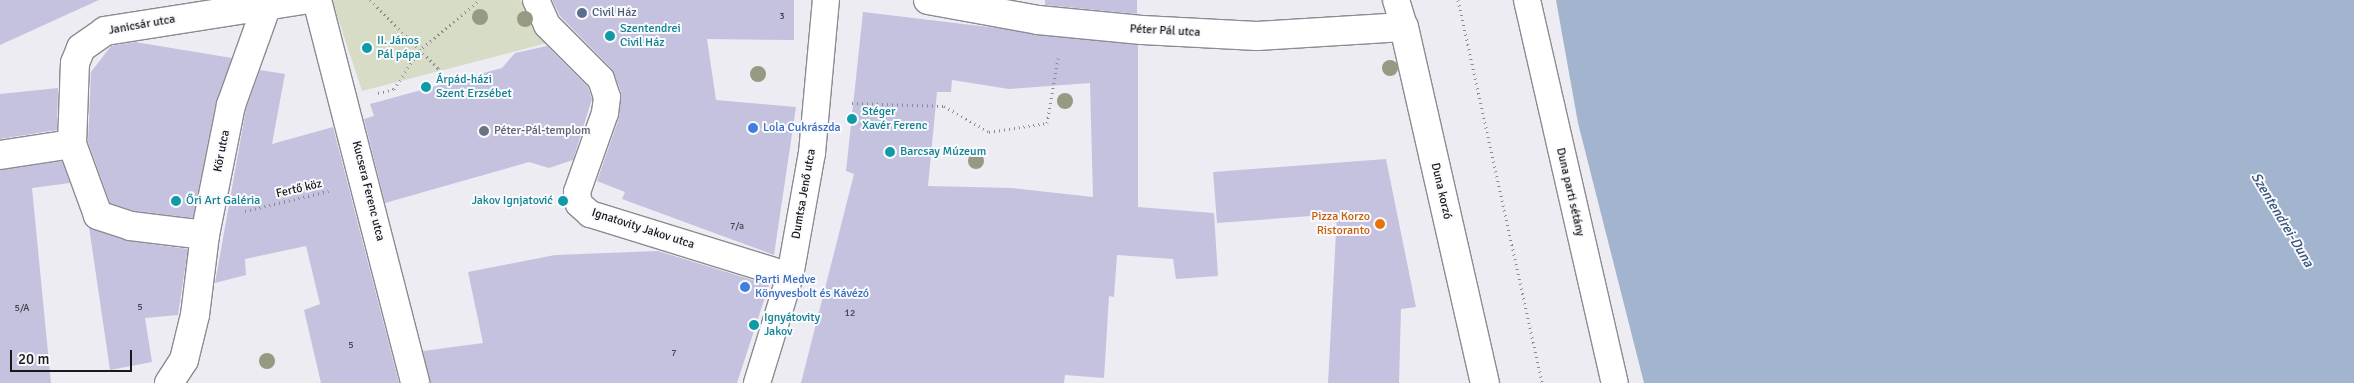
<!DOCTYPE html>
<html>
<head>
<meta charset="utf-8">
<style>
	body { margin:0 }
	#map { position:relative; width:2354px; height:383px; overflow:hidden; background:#edecf3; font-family:Signika,sans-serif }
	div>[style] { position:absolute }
	.green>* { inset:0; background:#d6dcc6 }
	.water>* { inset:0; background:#a2b4ce }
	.building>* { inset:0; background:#c5c2e0 }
	.path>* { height:3px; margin-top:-1.5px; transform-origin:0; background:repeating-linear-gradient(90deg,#8b8b8f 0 1px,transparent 0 5px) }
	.roads { filter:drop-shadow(1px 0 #8b8b91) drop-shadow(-1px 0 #8b8b91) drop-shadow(0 1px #8b8b91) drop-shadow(0 -1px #8b8b91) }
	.pedestrian>* { height:26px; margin:-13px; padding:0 13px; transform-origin:13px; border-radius:13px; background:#fff }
	.minor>* { height:28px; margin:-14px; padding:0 14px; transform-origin:14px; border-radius:14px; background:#fff }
	.tertiary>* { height:28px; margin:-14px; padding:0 14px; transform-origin:14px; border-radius:14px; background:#fff }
	.trees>* { width:16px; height:16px; margin:-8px; border-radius:50%; background:#969a83 }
	.dots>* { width:14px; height:14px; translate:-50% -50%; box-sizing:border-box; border:2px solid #fafafe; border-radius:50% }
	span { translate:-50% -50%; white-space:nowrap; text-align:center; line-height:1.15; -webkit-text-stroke:4px #fafafe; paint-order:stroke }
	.number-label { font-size:10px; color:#44434c }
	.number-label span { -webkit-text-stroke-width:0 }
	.service-label { font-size:12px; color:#4e5e75 }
	.left { translate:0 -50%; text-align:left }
	.street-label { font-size:12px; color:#19191b }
	.culture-label { font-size:12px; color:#0d838f }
	.right { translate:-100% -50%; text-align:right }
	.shop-label { font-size:12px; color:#366cbe }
	.worship-label { font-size:12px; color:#5b616d }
	.food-label { font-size:12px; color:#c56008 }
	.water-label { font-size:14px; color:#38547a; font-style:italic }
	.scale { position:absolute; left:10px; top:350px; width:122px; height:22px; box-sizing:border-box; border:2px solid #19191b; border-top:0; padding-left:6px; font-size:15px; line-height:18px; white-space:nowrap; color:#19191b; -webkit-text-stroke:4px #fafafe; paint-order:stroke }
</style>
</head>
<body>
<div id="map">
	<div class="green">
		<div style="clip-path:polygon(332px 0,519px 0,525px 2px,551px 42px,362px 91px)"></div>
	</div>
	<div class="water">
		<div style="clip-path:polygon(1556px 0,2354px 0,2354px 383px,1644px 383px,1578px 123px)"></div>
	</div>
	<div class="building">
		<div style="clip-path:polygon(0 0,99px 0,0 45px)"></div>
		<div style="clip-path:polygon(552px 0,794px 0,794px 40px,707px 39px,716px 100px,796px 107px,774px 255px,622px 199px,625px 192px,597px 181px,619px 118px,621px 92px,612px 69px,560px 16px)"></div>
		<div style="clip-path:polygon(1045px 0,1137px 0,1137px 14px,1045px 5px)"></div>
		<div style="clip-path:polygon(evenodd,863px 12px,1138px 45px,1138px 207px,1214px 213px,1218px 276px,1176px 279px,1173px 259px,1117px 255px,1114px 297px,1109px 296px,1104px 378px,1065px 375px,1064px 383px,801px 383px,854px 174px,846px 171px,863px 12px,952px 80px,1009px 89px,1090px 83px,1093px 197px,1012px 188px,928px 186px,937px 92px,951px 92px,952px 80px)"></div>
		<div style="clip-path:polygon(135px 42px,232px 58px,216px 102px,193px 218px,134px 211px,110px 203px,88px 142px,91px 72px,111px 46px)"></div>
		<div style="clip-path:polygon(547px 46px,588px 87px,592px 99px,573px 160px,549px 168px,529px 162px,385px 203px,364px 119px,374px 116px,370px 104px,502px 68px,515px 53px)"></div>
		<div style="clip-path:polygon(260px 70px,285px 74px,272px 144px,333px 127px,399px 383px,321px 383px,304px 310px,320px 304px,306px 246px,245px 259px,246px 275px,215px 283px,246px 109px)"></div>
		<div style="clip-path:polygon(58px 88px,57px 130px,0 139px,0 94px)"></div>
		<div style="clip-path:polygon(1386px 159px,1416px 307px,1401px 309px,1399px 383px,1328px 383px,1337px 214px,1217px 223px,1213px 172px)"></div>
		<div style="clip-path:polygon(62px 161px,70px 183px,32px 188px,51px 383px,0 383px,0 170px)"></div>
		<div style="clip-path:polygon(89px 227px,129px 241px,188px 249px,178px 315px,145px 318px,152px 362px,110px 370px)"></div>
		<div style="clip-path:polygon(658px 251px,769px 285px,737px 383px,430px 383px,423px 351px,483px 343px,468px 272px,555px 255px)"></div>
	</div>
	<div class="path">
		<div style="left:370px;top:0;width:96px;rotate:45deg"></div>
		<div style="left:438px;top:68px;width:12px;rotate:66deg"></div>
		<div style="left:1458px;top:0;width:392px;rotate:77.6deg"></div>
		<div style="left:378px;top:93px;width:16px;rotate:-14deg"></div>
		<div style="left:394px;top:89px;width:45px;rotate:-56.7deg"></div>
		<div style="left:419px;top:51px;width:79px;rotate:-40.4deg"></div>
		<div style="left:852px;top:103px;width:92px;rotate:1.9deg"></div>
		<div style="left:944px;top:106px;width:52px;rotate:30deg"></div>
		<div style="left:989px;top:132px;width:59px;rotate:-8.8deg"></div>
		<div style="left:1047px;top:123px;width:66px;rotate:-80.4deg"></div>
		<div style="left:245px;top:211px;width:86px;rotate:-13.4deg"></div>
	</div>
	<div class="roads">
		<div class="pedestrian">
			<div style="left:536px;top:0;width:27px;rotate:66deg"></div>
			<div style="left:547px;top:25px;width:76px;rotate:45deg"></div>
			<div style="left:601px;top:79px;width:19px;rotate:72deg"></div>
			<div style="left:607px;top:97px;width:16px;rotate:97deg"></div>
			<div style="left:605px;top:113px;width:84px;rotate:109.5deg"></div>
			<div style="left:577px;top:192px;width:12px;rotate:81deg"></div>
			<div style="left:579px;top:204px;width:15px;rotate:42deg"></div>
			<div style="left:590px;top:214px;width:209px;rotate:17.2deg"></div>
			<div style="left:1396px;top:0;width:28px;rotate:73deg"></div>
			<div style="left:1527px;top:0;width:393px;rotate:77.1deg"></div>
			<div style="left:757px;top:383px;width:112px;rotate:-72.9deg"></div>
			<div style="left:790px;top:276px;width:125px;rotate:-79.9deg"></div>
			<div style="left:812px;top:153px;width:154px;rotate:-84.8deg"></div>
		</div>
		<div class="minor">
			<div style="left:317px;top:0;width:395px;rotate:75.6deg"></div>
			<div style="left:928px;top:0;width:112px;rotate:10.3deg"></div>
			<div style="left:1038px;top:20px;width:104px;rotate:5.5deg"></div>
			<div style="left:1142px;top:30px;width:115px;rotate:3deg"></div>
			<div style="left:1257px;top:36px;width:147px;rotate:-3.5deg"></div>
			<div style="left:0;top:155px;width:73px;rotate:-8.7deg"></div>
			<div style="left:205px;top:235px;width:75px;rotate:-173.1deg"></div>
			<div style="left:131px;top:226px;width:35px;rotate:-162deg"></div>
			<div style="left:98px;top:215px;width:76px;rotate:-110.1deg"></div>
			<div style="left:72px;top:144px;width:81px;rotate:-87.9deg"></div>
			<div style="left:75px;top:63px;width:16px;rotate:-68deg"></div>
			<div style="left:81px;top:48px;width:29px;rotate:-35deg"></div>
			<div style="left:105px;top:31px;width:201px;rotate:-8.9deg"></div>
			<div style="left:169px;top:383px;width:27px;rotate:-57deg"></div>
			<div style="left:184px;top:360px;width:46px;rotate:-76.3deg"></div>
			<div style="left:195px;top:315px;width:81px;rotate:-82.9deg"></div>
			<div style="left:205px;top:235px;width:133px;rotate:-78.7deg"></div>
			<div style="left:231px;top:105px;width:103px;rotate:-70.2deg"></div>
		</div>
		<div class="tertiary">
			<div style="left:1404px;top:27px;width:365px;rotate:77.2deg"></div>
		</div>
	</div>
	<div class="trees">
		<div style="left:480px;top:17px"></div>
		<div style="left:525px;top:19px"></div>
		<div style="left:1390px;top:68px"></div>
		<div style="left:758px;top:74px"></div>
		<div style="left:1065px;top:101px"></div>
		<div style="left:976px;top:161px"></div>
		<div style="left:267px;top:361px"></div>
	</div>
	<div class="dots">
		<div style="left:582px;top:13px;background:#5c6f8a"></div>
		<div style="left:610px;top:36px;background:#0f9aa8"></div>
		<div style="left:367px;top:48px;background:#0f9aa8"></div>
		<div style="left:426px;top:87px;background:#0f9aa8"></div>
		<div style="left:852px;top:119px;background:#0f9aa8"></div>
		<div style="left:753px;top:128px;background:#3f7fe0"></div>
		<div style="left:484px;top:131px;background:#6b7280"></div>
		<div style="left:890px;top:152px;background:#0f9aa8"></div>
		<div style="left:176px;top:201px;background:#0f9aa8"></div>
		<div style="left:563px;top:201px;background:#0f9aa8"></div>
		<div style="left:1380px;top:224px;background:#e8710a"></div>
		<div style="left:745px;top:287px;background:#3f7fe0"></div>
		<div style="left:754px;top:325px;background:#0f9aa8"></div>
	</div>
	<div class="number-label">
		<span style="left:782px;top:17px">3</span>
		<span style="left:737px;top:227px">7/a</span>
		<span style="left:140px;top:308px">5</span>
		<span style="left:22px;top:309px">5/A</span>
		<span style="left:850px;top:314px">12</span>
		<span style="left:351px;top:346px">5</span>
		<span style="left:674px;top:354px">7</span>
	</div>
	<div class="service-label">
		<span class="left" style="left:592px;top:13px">Civil Ház</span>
	</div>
	<div class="street-label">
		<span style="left:142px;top:25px;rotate:-10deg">Janicsár utca</span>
		<span style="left:1165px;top:31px;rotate:3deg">Péter Pál utca</span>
		<span style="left:222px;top:151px;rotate:-79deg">Kör utca</span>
		<span style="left:299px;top:189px;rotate:-13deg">Fertő köz</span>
		<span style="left:368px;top:191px;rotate:76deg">Kucsera Ferenc utca</span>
		<span style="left:1441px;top:191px;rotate:77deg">Duna korzó</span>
		<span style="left:1570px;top:192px;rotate:77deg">Duna parti sétány</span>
		<span style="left:804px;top:194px;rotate:-80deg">Dumtsa Jenő utca</span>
		<span style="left:643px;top:229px;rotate:18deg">Ignatovity Jakov utca</span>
	</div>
	<div class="culture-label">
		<span class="left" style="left:620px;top:36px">Szentendrei<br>Civil Ház</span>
		<span class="left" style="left:377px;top:48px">II. János<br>Pál pápa</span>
		<span class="left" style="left:436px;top:87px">Árpád-házi<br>Szent Erzsébet</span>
		<span class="left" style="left:862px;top:119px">Stéger<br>Xavér Ferenc</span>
		<span class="left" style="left:900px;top:152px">Barcsay Múzeum</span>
		<span class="left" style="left:186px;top:201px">Őri Art Galéria</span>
		<span class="right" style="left:553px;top:201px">Jakov Ignjatović</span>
		<span class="left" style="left:764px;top:325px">Ignyátovity<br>Jakov</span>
	</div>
	<div class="shop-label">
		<span class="left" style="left:763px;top:128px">Lola Cukrászda</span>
		<span class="left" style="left:755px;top:287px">Parti Medve<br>Könyvesbolt és Kávézó</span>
	</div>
	<div class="worship-label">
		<span class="left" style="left:494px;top:131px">Péter-Pál-templom</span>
	</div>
	<div class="food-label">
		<span class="right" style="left:1370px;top:224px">Pizza Korzo<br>Ristoranto</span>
	</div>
	<div class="water-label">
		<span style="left:2282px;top:220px;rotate:59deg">Szentendrei-Duna</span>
	</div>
	<div class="scale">20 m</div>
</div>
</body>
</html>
